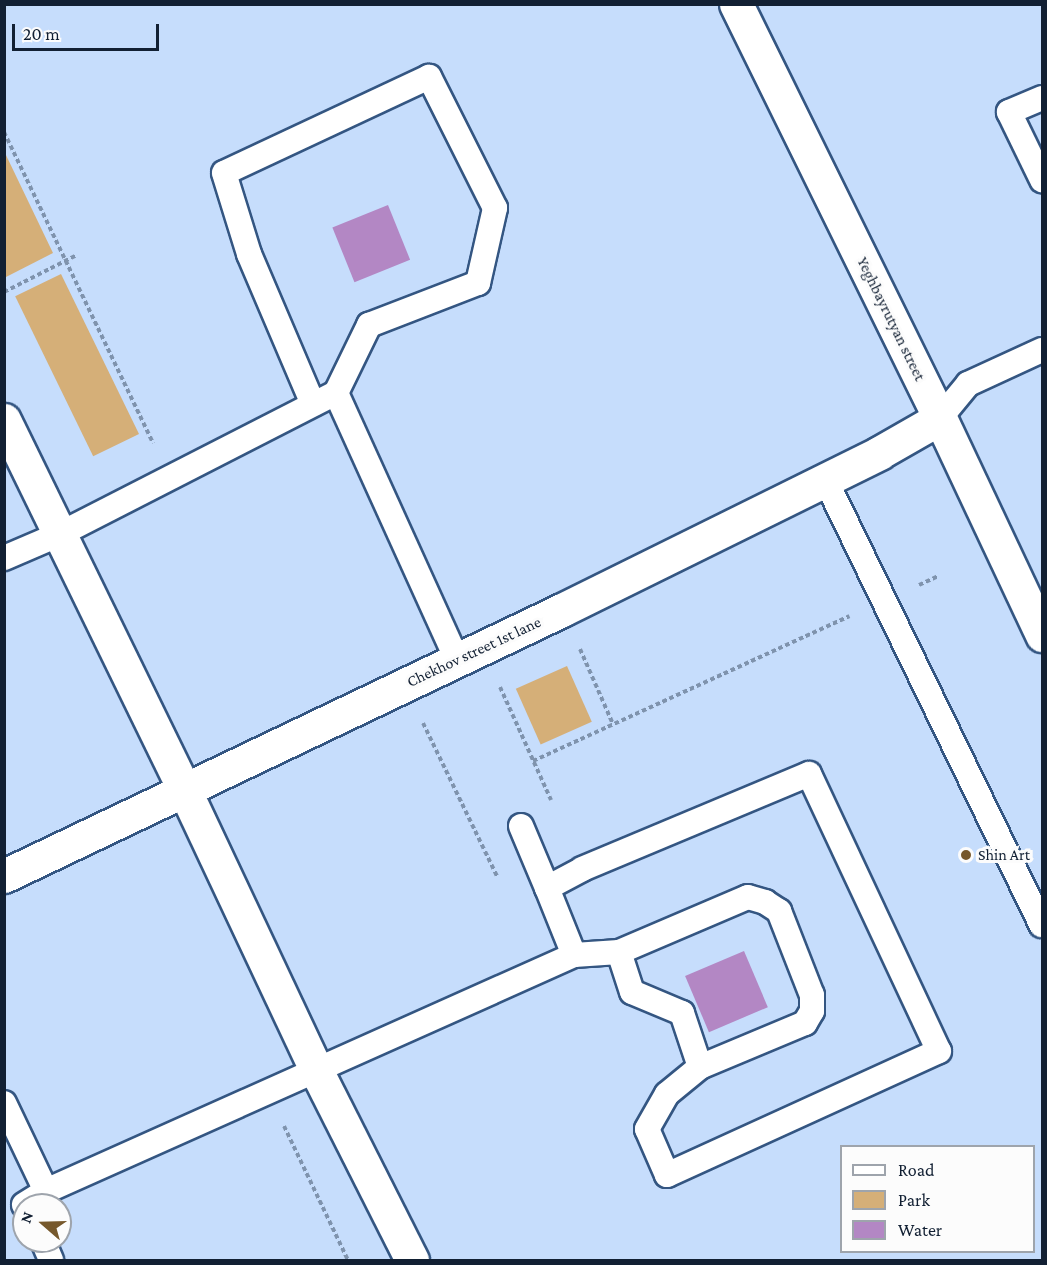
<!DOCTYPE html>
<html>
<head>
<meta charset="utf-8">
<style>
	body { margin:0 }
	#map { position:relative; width:1047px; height:1265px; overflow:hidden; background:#c6ddfc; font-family:"Crimson Pro",serif }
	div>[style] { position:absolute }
	.green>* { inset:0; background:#d5af78; transform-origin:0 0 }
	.water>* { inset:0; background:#b387c4; transform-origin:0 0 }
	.path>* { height:4px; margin-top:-2px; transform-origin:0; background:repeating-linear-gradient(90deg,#7f93ad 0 4.5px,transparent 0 7.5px) }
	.roads { filter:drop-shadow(2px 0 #345682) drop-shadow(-2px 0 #345682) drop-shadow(0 2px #345682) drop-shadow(0 -2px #345682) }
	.lane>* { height:24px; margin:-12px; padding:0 12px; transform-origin:12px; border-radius:12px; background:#fff }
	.street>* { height:33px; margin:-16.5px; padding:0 16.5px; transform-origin:16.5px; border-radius:16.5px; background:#fff }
	.secondary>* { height:33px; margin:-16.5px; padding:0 16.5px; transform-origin:16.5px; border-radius:16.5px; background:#fff }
	.dots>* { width:16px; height:16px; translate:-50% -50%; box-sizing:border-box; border:3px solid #fcfcfc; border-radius:50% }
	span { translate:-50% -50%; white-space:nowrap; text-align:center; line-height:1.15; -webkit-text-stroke:6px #fcfcfc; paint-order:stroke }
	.street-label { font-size:16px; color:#122033 }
	.poi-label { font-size:16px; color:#122033 }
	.left { translate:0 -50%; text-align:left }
	.frame { position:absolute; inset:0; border:6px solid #122033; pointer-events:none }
	.legend { position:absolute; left:840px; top:1145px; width:195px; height:108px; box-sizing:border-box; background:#fcfcfc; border:2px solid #9ea4ac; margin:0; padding:8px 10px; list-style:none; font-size:18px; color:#122033 }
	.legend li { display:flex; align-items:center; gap:12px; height:30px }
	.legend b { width:30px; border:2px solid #9ea4ac }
	.north { position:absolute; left:12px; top:1193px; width:60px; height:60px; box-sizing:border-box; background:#fcfcfc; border:2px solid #9ea4ac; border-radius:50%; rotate:290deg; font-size:16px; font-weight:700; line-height:24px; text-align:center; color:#122033 }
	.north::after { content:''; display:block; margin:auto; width:21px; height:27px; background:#76582c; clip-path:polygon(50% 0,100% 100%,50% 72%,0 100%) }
	.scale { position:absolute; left:12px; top:24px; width:147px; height:27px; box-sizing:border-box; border:3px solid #122033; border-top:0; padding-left:8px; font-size:18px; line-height:21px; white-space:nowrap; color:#122033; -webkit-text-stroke:4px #fcfcfc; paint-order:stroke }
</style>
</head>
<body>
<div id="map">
	<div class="green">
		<div style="clip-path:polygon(5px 153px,53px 253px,6px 277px,4px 274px)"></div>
		<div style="left:61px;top:274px;width:178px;height:51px;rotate:64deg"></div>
		<div style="left:567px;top:666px;width:61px;height:56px;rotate:66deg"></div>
	</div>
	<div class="water">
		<div style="left:388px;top:205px;width:59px;height:60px;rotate:68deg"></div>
		<div style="left:744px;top:951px;width:61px;height:64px;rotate:67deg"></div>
	</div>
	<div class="path">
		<div style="left:4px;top:132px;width:345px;rotate:64.4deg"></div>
		<div style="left:4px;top:292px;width:80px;rotate:-26.9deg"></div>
		<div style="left:919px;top:585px;width:21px;rotate:-25deg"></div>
		<div style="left:580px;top:649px;width:82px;rotate:66.3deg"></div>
		<div style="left:500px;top:687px;width:124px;rotate:65.7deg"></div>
		<div style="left:423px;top:723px;width:170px;rotate:64.2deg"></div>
		<div style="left:533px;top:761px;width:348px;rotate:-24.6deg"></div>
		<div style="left:284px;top:1126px;width:148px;rotate:64.5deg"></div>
	</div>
	<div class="roads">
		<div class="lane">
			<div style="left:1042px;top:98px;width:36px;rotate:157deg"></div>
			<div style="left:1009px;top:112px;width:76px;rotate:64.1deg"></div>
			<div style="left:336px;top:393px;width:293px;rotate:65.6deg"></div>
			<div style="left:940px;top:418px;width:44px;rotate:-50.5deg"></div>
			<div style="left:968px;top:384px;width:81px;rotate:-24.7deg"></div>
			<div style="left:825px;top:479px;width:496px;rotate:64.1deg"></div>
			<div style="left:4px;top:558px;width:61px;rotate:-23.2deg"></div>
			<div style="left:60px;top:534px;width:310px;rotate:-27.1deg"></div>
			<div style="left:336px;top:393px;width:76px;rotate:-64.1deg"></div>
			<div style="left:369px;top:325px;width:117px;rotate:-21.1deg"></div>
			<div style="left:478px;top:283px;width:77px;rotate:-77.2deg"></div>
			<div style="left:495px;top:208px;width:147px;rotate:-116.7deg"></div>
			<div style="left:429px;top:77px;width:226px;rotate:154.9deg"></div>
			<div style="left:224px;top:173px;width:85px;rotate:72.8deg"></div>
			<div style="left:249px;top:254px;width:163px;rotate:66.9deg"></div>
			<div style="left:521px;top:826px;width:67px;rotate:67.2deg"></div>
			<div style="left:574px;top:955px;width:72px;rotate:-111.9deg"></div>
			<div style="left:547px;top:888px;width:40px;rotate:-28deg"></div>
			<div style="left:582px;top:869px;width:246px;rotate:-22.7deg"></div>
			<div style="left:809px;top:774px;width:306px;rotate:64.9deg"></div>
			<div style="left:939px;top:1051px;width:299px;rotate:155.5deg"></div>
			<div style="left:667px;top:1175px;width:50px;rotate:-113.5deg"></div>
			<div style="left:647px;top:1129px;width:40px;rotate:-60.3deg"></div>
			<div style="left:667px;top:1094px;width:43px;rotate:-39.3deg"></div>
			<div style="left:4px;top:1103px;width:98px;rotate:64.5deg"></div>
			<div style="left:46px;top:1191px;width:26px;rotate:148deg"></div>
			<div style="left:46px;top:1191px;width:578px;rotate:-24.08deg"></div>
			<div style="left:574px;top:955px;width:45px;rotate:-3.8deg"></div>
			<div style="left:619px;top:952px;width:140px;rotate:-23.1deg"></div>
			<div style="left:748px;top:897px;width:18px;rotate:16deg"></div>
			<div style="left:765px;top:902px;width:17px;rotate:33deg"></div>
			<div style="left:779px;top:911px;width:90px;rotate:68.6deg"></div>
			<div style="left:812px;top:995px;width:16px;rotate:90deg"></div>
			<div style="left:812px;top:1011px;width:14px;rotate:120deg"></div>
			<div style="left:805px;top:1023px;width:114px;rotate:157.3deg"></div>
			<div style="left:700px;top:1067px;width:57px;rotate:-108.4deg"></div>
			<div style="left:682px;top:1013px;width:54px;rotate:-157.2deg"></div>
			<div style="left:632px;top:992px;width:42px;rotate:-108deg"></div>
			<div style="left:43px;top:1241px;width:21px;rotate:67deg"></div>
		</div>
		<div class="street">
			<div style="left:4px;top:420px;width:411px;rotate:64deg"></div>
			<div style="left:184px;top:789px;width:310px;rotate:64.8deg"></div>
			<div style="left:316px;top:1070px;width:213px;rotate:63.2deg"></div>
			<div style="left:4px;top:876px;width:618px;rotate:-25.49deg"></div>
			<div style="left:562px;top:610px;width:354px;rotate:-26.3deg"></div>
			<div style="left:879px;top:453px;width:70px;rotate:-29.8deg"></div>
		</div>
		<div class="secondary">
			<div style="left:736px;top:4px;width:462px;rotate:63.8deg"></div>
			<div style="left:940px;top:418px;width:240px;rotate:64.8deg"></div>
		</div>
	</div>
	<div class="dots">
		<div style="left:966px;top:855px;background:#76582c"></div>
	</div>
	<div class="street-label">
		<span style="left:891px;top:319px;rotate:64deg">Yeghbayrutyan street</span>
		<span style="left:474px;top:652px;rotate:-25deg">Chekhov street 1st lane</span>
	</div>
	<div class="poi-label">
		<span class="left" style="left:978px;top:855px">Shin Art</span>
	</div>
	<div class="frame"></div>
	<ul class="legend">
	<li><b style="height:8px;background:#fff"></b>Road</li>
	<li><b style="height:16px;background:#d5af78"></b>Park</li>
	<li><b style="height:16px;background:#b387c4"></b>Water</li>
	</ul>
	<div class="north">N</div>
	<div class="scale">20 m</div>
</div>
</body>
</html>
